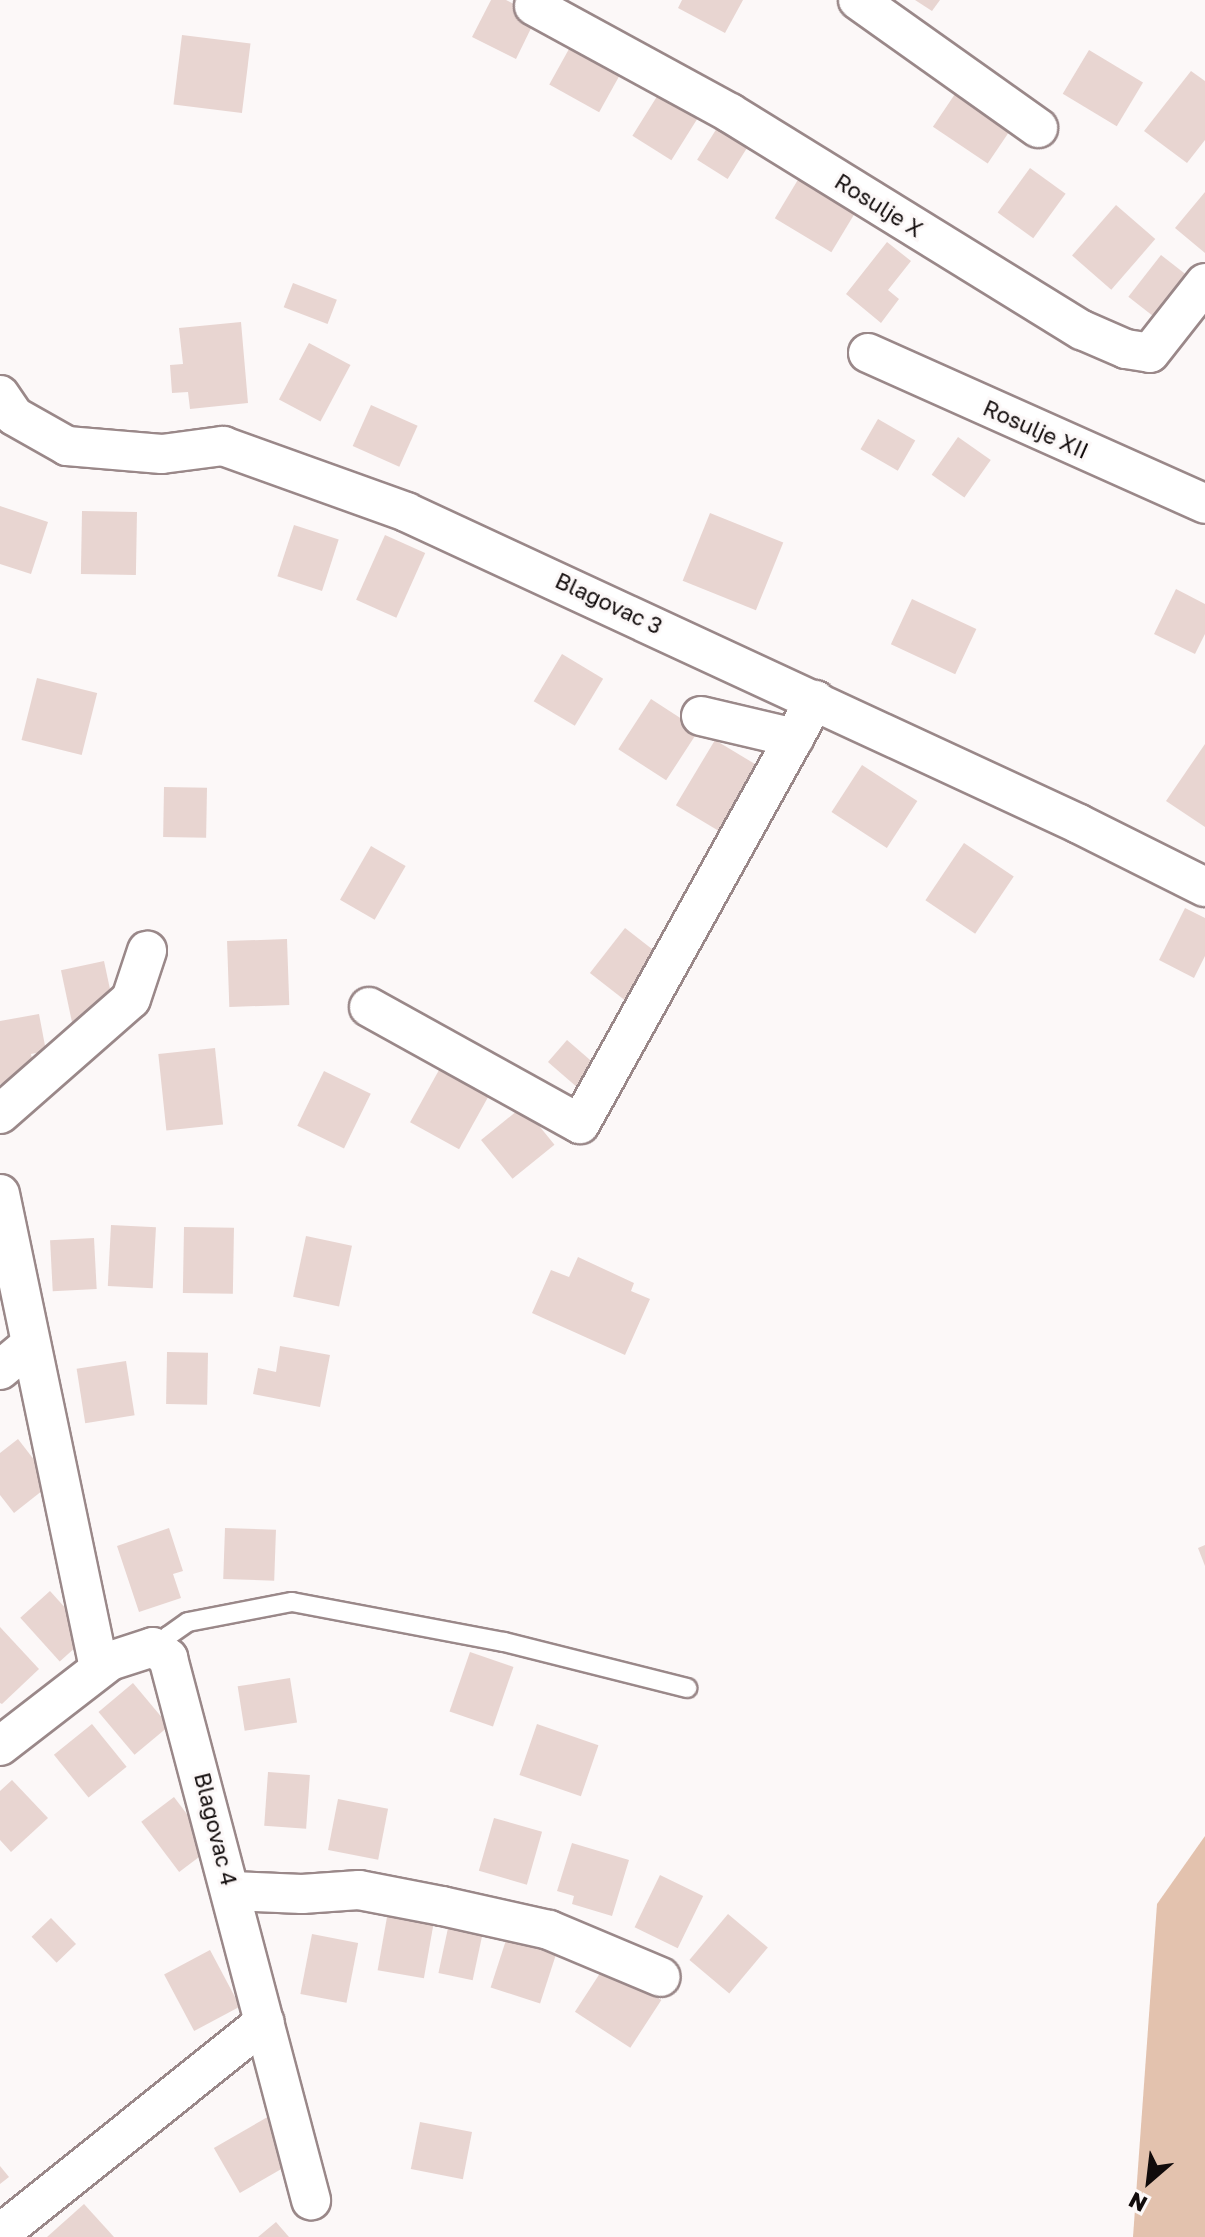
<!DOCTYPE html>
<html>
<head>
<meta charset="utf-8">
<style>
	body { margin:0 }
	#map { position:relative; width:1205px; height:2237px; overflow:hidden; background:#fcf8f8; font-family:"Golos Text",sans-serif }
	div>[style] { position:absolute }
	.forest>* { inset:0; background:#e3c2ae }
	.building>* { inset:0; background:#e8d5d1; transform-origin:0 0 }
	.roads { filter:drop-shadow(2px 0 #9a8889) drop-shadow(-2px 0 #9a8889) drop-shadow(0 2px #9a8889) drop-shadow(0 -2px #9a8889) }
	.service>* { height:18px; margin:-9px; padding:0 9px; transform-origin:9px; border-radius:9px; background:#fff }
	.minor>* { height:38px; margin:-19px; padding:0 19px; transform-origin:19px; border-radius:19px; background:#fff }
	span { translate:-50% -50%; white-space:nowrap; text-align:center; line-height:1.15; -webkit-text-stroke:6px #fcf8f8; paint-order:stroke }
	.street-label { font-size:22px; color:#110b0b }
	.north { position:absolute; left:1109px; top:2141px; width:80px; height:80px; -webkit-text-stroke:6px #fcf8f8; paint-order:stroke; rotate:208deg; font-size:22px; font-weight:700; line-height:32px; text-align:center; color:#110b0b }
	.north::after { content:''; display:block; margin:auto; width:28px; height:36px; background:#110b0b; clip-path:polygon(50% 0,100% 100%,50% 72%,0 100%) }
</style>
</head>
<body>
<div id="map">
	<div class="forest">
		<div style="clip-path:polygon(1205px 1836px,1205px 2237px,1133px 2237px,1157px 1904px)"></div>
	</div>
	<div class="building">
		<div style="clip-path:polygon(491px 0,506px 0,537px 16px,516px 59px,472px 37px)"></div>
		<div style="clip-path:polygon(682px 0,743px 0,725px 33px,678px 8px)"></div>
		<div style="clip-path:polygon(915px 0,940px 0,932px 11px)"></div>
		<div style="left:182px;top:35px;width:69px;height:70px;rotate:7deg"></div>
		<div style="left:574px;top:40px;width:57px;height:51px;rotate:29deg"></div>
		<div style="left:1089px;top:50px;width:63px;height:51px;rotate:31deg"></div>
		<div style="clip-path:polygon(1191px 71px,1205px 81px,1205px 140px,1187px 163px,1144px 131px)"></div>
		<div style="left:661px;top:90px;width:46px;height:54px;rotate:32deg"></div>
		<div style="left:957px;top:91px;width:66px;height:43px;rotate:34deg"></div>
		<div style="left:722px;top:120px;width:36px;height:47px;rotate:32deg"></div>
		<div style="left:1030px;top:168px;width:44px;height:55px;rotate:36deg"></div>
		<div style="left:799px;top:178px;width:66px;height:47px;rotate:31deg"></div>
		<div style="clip-path:polygon(1205px 192px,1205px 253px,1175px 228px)"></div>
		<div style="left:1116px;top:205px;width:52px;height:67px;rotate:41deg"></div>
		<div style="clip-path:polygon(887px 242px,911px 261px,888px 290px,899px 299px,881px 323px,846px 294px)"></div>
		<div style="left:1161px;top:255px;width:39px;height:53px;rotate:38deg"></div>
		<div style="left:293px;top:283px;width:47px;height:26px;rotate:21deg"></div>
		<div style="clip-path:polygon(241px 322px,248px 403px,190px 409px,188px 392px,172px 393px,170px 365px,183px 364px,179px 328px)"></div>
		<div style="left:309px;top:343px;width:47px;height:64px;rotate:28deg"></div>
		<div style="left:371px;top:405px;width:51px;height:45px;rotate:24deg"></div>
		<div style="left:878px;top:419px;width:43px;height:35px;rotate:30deg"></div>
		<div style="left:958px;top:437px;width:40px;height:46px;rotate:35deg"></div>
		<div style="clip-path:polygon(0 506px,48px 522px,31px 574px,0 564px)"></div>
		<div style="left:82px;top:511px;width:55px;height:63px;rotate:1deg"></div>
		<div style="left:710px;top:513px;width:79px;height:73px;rotate:22deg"></div>
		<div style="left:294px;top:525px;width:47px;height:54px;rotate:18deg"></div>
		<div style="left:385px;top:535px;width:44px;height:71px;rotate:24deg"></div>
		<div style="clip-path:polygon(1176px 589px,1205px 604px,1205px 634px,1195px 654px,1154px 634px)"></div>
		<div style="left:912px;top:599px;width:71px;height:50px;rotate:25deg"></div>
		<div style="left:562px;top:654px;width:48px;height:55px;rotate:31deg"></div>
		<div style="left:37px;top:678px;width:62px;height:64px;rotate:14deg"></div>
		<div style="left:651px;top:699px;width:57px;height:60px;rotate:33deg"></div>
		<div style="left:715px;top:740px;width:58px;height:76px;rotate:31deg"></div>
		<div style="clip-path:polygon(1205px 744px,1205px 827px,1166px 801px)"></div>
		<div style="left:862px;top:765px;width:66px;height:56px;rotate:33deg"></div>
		<div style="left:164px;top:787px;width:43px;height:50px;rotate:1deg"></div>
		<div style="left:964px;top:843px;width:60px;height:69px;rotate:34deg"></div>
		<div style="left:371px;top:846px;width:40px;height:62px;rotate:30deg"></div>
		<div style="clip-path:polygon(1185px 908px,1205px 918px,1205px 956px,1194px 978px,1159px 960px)"></div>
		<div style="left:625px;top:928px;width:48px;height:57px;rotate:38deg"></div>
		<div style="left:287px;top:939px;width:66px;height:60px;rotate:88deg"></div>
		<div style="left:104px;top:961px;width:53px;height:44px;rotate:78deg"></div>
		<div style="clip-path:polygon(39px 1014px,46px 1051px,31px 1054px,36px 1077px,0 1084px,0 1021px)"></div>
		<div style="left:567px;top:1040px;width:44px;height:29px;rotate:41deg"></div>
		<div style="left:215px;top:1048px;width:77px;height:57px;rotate:84deg"></div>
		<div style="left:444px;top:1061px;width:56px;height:70px;rotate:29deg"></div>
		<div style="left:324px;top:1071px;width:52px;height:61px;rotate:26deg"></div>
		<div style="left:523px;top:1106px;width:50px;height:54px;rotate:51deg"></div>
		<div style="left:111px;top:1225px;width:45px;height:61px;rotate:3deg"></div>
		<div style="left:184px;top:1227px;width:50px;height:66px;rotate:1deg"></div>
		<div style="left:306px;top:1236px;width:47px;height:62px;rotate:12deg"></div>
		<div style="left:94px;top:1238px;width:51px;height:44px;rotate:87deg"></div>
		<div style="clip-path:polygon(578px 1257px,634px 1283px,631px 1291px,650px 1299px,625px 1355px,532px 1313px,551px 1270px,569px 1277px)"></div>
		<div style="clip-path:polygon(280px 1346px,330px 1355px,320px 1407px,253px 1394px,258px 1368px,276px 1372px)"></div>
		<div style="left:167px;top:1352px;width:41px;height:52px;rotate:1deg"></div>
		<div style="left:126px;top:1361px;width:55px;height:50px;rotate:81deg"></div>
		<div style="clip-path:polygon(18px 1439px,52px 1483px,14px 1513px,0 1495px,0 1453px)"></div>
		<div style="clip-path:polygon(169px 1528px,183px 1571px,173px 1574px,181px 1598px,139px 1612px,117px 1546px)"></div>
		<div style="left:225px;top:1528px;width:51px;height:51px;rotate:2deg"></div>
		<div style="clip-path:polygon(1205px 1545px,1205px 1566px,1198px 1548px)"></div>
		<div style="left:50px;top:1591px;width:59px;height:40px;rotate:48deg"></div>
		<div style="clip-path:polygon(0 1627px,39px 1669px,2px 1704px,0 1703px)"></div>
		<div style="left:470px;top:1652px;width:46px;height:63px;rotate:19deg"></div>
		<div style="left:290px;top:1678px;width:45px;height:53px;rotate:81deg"></div>
		<div style="left:133px;top:1683px;width:56px;height:45px;rotate:50deg"></div>
		<div style="left:92px;top:1724px;width:55px;height:49px;rotate:51deg"></div>
		<div style="left:537px;top:1724px;width:65px;height:54px;rotate:19deg"></div>
		<div style="left:268px;top:1772px;width:42px;height:54px;rotate:4deg"></div>
		<div style="clip-path:polygon(12px 1780px,48px 1818px,11px 1852px,0 1840px,0 1791px)"></div>
		<div style="left:174px;top:1797px;width:63px;height:41px;rotate:53deg"></div>
		<div style="left:338px;top:1799px;width:51px;height:52px;rotate:11deg"></div>
		<div style="left:494px;top:1818px;width:50px;height:55px;rotate:16deg"></div>
		<div style="clip-path:polygon(572px 1843px,629px 1860px,612px 1916px,572px 1904px,574px 1896px,557px 1891px)"></div>
		<div style="left:660px;top:1875px;width:48px;height:58px;rotate:26deg"></div>
		<div style="left:728px;top:1914px;width:52px;height:60px;rotate:40deg"></div>
		<div style="left:387px;top:1917px;width:47px;height:54px;rotate:10deg"></div>
		<div style="left:51px;top:1918px;width:36px;height:27px;rotate:46deg"></div>
		<div style="left:448px;top:1928px;width:35px;height:46px;rotate:12deg"></div>
		<div style="left:312px;top:1934px;width:47px;height:61px;rotate:11deg"></div>
		<div style="left:507px;top:1937px;width:52px;height:53px;rotate:18deg"></div>
		<div style="left:210px;top:1950px;width:64px;height:52px;rotate:62deg"></div>
		<div style="left:606px;top:1964px;width:66px;height:57px;rotate:33deg"></div>
		<div style="left:271px;top:2115px;width:52px;height:66px;rotate:60deg"></div>
		<div style="left:420px;top:2122px;width:53px;height:48px;rotate:11deg"></div>
		<div style="clip-path:polygon(0 2166px,9px 2177px,0 2184px)"></div>
		<div style="clip-path:polygon(84px 2204px,114px 2237px,47px 2237px)"></div>
		<div style="clip-path:polygon(276px 2222px,289px 2237px,258px 2237px)"></div>
	</div>
	<div class="roads">
		<div class="service">
			<div style="left:161px;top:1649px;width:15px;rotate:-62deg"></div>
			<div style="left:168px;top:1636px;width:24px;rotate:-35deg"></div>
			<div style="left:188px;top:1622px;width:106px;rotate:-10.9deg"></div>
			<div style="left:292px;top:1602px;width:216px;rotate:10.7deg"></div>
			<div style="left:504px;top:1642px;width:189px;rotate:14.1deg"></div>
		</div>
		<div class="minor">
			<div style="left:858px;top:0;width:221px;rotate:35.4deg"></div>
			<div style="left:534px;top:6px;width:223px;rotate:28.6deg"></div>
			<div style="left:730px;top:113px;width:414px;rotate:31.7deg"></div>
			<div style="left:1082px;top:330px;width:48px;rotate:23.4deg"></div>
			<div style="left:1126px;top:349px;width:24px;rotate:9deg"></div>
			<div style="left:1150px;top:353px;width:89px;rotate:-51.8deg"></div>
			<div style="left:868px;top:353px;width:369px;rotate:24.1deg"></div>
			<div style="left:0;top:395px;width:25px;rotate:56deg"></div>
			<div style="left:14px;top:416px;width:61px;rotate:29.5deg"></div>
			<div style="left:67px;top:446px;width:95px;rotate:4.8deg"></div>
			<div style="left:162px;top:454px;width:62px;rotate:-7.5deg"></div>
			<div style="left:223px;top:446px;width:195px;rotate:19.8deg"></div>
			<div style="left:406px;top:512px;width:742px;rotate:24.87deg"></div>
			<div style="left:1079px;top:824px;width:141px;rotate:26.6deg"></div>
			<div style="left:701px;top:716px;width:96px;rotate:13.3deg"></div>
			<div style="left:369px;top:1007px;width:241px;rotate:29deg"></div>
			<div style="left:580px;top:1124px;width:485px;rotate:-61deg"></div>
			<div style="left:0;top:1114px;width:174px;rotate:-41.3deg"></div>
			<div style="left:131px;top:999px;width:51px;rotate:-71.6deg"></div>
			<div style="left:0;top:1194px;width:483px;rotate:78.2deg"></div>
			<div style="left:0;top:1370px;width:39px;rotate:-40deg"></div>
			<div style="left:0;top:1746px;width:139px;rotate:-37.7deg"></div>
			<div style="left:110px;top:1661px;width:45px;rotate:-18deg"></div>
			<div style="left:153px;top:1647px;width:19px;rotate:36deg"></div>
			<div style="left:168px;top:1658px;width:561px;rotate:75.22deg"></div>
			<div style="left:232px;top:1891px;width:70px;rotate:2.5deg"></div>
			<div style="left:302px;top:1894px;width:57px;rotate:-4deg"></div>
			<div style="left:359px;top:1890px;width:85px;rotate:10.9deg"></div>
			<div style="left:442px;top:1906px;width:110px;rotate:12.6deg"></div>
			<div style="left:549px;top:1930px;width:121px;rotate:22.8deg"></div>
			<div style="left:0;top:2234px;width:339px;rotate:-38.7deg"></div>
		</div>
	</div>
	<div class="street-label">
		<span style="left:879px;top:205px;rotate:32deg">Rosulje X</span>
		<span style="left:1036px;top:429px;rotate:24deg">Rosulje XII</span>
		<span style="left:609px;top:603px;rotate:25deg">Blagovac 3</span>
		<span style="left:216px;top:1829px;rotate:76deg">Blagovac 4</span>
	</div>
	<div class="north">N</div>
</div>
</body>
</html>
